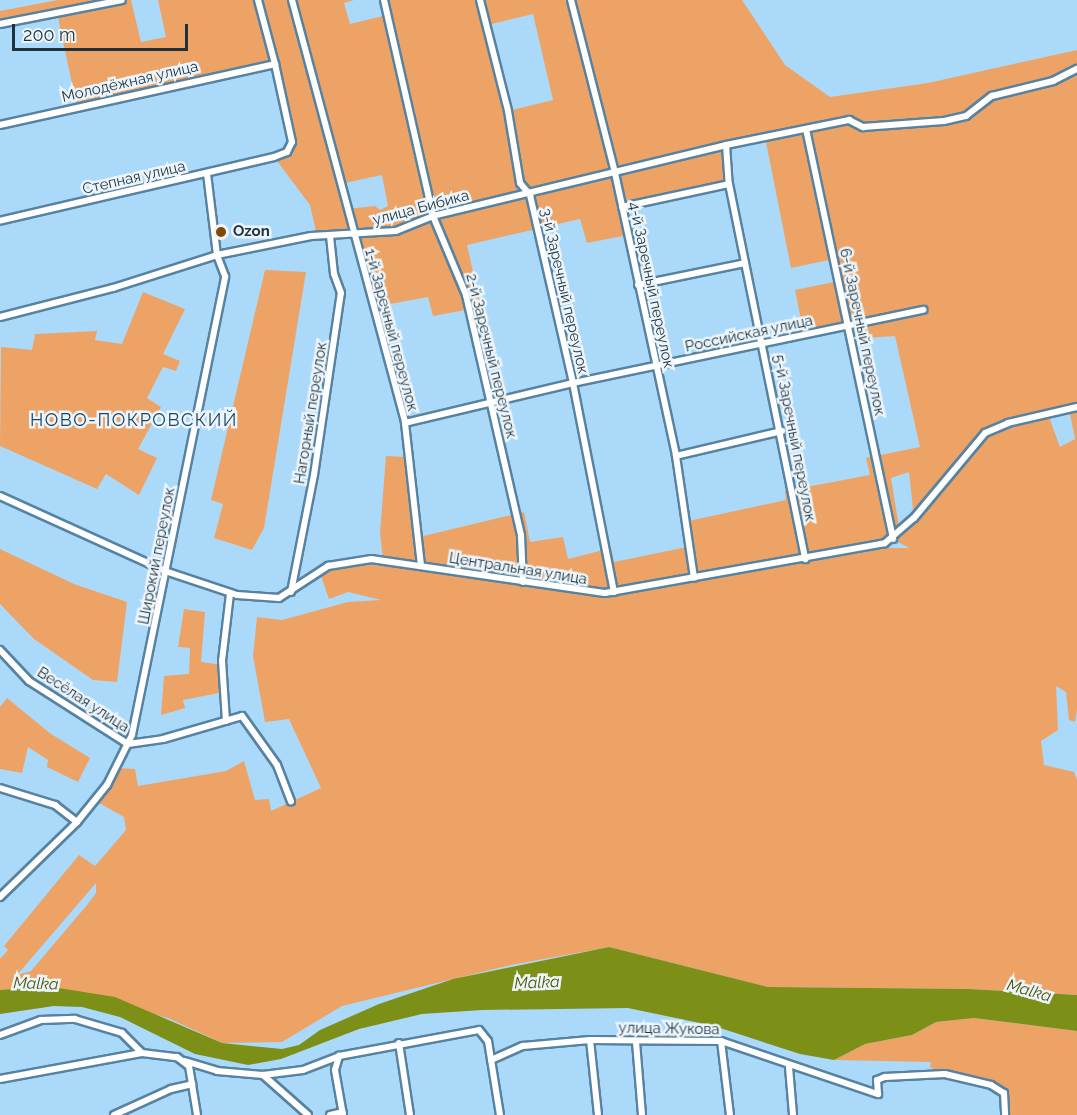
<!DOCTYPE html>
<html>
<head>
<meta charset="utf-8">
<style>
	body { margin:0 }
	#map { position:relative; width:1077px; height:1115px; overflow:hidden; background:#abd9fa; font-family:Raleway,sans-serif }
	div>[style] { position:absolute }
	.green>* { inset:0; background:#eea366 }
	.water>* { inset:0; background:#7c8f17 }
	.roads { filter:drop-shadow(2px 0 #5782a0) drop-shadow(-2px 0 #5782a0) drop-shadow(0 2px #5782a0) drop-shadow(0 -2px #5782a0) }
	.minor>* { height:6px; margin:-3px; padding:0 3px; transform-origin:3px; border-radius:3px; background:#fff }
	.dots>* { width:16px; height:16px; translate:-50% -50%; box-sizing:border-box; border:3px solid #ecf5fb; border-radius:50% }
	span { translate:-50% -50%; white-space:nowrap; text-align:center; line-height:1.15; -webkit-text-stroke:5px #ecf5fb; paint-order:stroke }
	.street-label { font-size:15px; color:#1e313d }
	.poi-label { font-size:15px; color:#1e313d; font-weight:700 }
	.left { translate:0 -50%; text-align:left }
	.water-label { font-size:16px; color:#4a5601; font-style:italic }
	.quarter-label { font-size:18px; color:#1c4762; letter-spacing:1.5px }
	.scale { position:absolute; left:12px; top:24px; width:176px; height:27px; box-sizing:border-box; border:3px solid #1e313d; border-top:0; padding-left:8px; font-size:18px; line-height:21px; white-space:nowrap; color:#1e313d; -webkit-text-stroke:4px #ecf5fb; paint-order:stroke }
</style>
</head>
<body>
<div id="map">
	<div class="green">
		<div style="clip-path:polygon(evenodd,58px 0,131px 0,141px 42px,166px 37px,158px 0,354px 0,344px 3px,350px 24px,387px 15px,384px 0,742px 0,785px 65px,830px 97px,928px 83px,1077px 50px,1077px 709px,1075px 722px,1069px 720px,1066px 692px,1056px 686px,1058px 730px,1041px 741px,1044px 765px,1074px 772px,1077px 780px,1077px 995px,969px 989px,768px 987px,609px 947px,511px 965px,342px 1006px,282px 1042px,222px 1043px,168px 1018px,46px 986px,0 990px,0 959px,8px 950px,4px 946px,79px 855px,95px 866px,126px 830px,124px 817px,94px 800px,116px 768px,135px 769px,138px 786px,226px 771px,244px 761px,255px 800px,269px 799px,271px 811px,321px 788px,289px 719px,265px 722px,253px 656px,257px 617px,282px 620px,348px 602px,381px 600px,348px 592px,329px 599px,321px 576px,331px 569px,353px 564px,392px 566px,605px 598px,887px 548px,909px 548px,893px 539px,614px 592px,383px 559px,380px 533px,386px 456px,406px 457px,415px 538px,524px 512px,530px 542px,563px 537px,568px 559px,611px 548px,614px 562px,687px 547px,684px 522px,786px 500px,785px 491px,870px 475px,866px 458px,920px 447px,895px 336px,865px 338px,849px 325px,804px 335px,795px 290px,839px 281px,834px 259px,791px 268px,765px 137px,727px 145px,729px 184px,622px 207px,628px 235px,587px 243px,580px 219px,467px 245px,481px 307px,433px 316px,428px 297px,373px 307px,353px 235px,317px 236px,310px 205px,274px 157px,287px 152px,292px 142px,275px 64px,77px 107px,57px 13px,0 24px,0 11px,58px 0,533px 14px,553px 100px,508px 111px,488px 25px,533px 14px,58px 0,382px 175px,388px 206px,380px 210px,375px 206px,346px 209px,340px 184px,382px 175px,58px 0,1069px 409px,1075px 439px,1060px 447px,1048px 414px,1069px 409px,58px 0,909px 472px,914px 518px,900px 533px,891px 478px,909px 472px,58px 0,96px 883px,96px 893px,87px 905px,31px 971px,17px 975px,96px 883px)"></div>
		<div style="clip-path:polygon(265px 270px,306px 272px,264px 528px,252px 550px,214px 538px,223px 504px,211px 500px)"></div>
		<div style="clip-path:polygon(143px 292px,185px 309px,163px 354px,180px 361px,176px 371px,163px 367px,147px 398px,161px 407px,138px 449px,157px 458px,139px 495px,106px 474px,97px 489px,0 446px,1px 347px,32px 350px,35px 334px,97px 331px,95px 340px,122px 344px)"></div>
		<div style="clip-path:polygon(0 549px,74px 584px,127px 602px,117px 682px,93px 680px,34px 639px,0 604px)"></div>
		<div style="clip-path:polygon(184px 609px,205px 612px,201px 662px,222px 665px,224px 692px,183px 700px,185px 708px,161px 715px,164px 676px,189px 674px,190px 648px,178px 647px)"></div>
		<div style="clip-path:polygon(7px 698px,51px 734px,90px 758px,78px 782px,47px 767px,48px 760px,28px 747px,22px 773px,0 769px,0 707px)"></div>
		<div style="clip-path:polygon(974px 1018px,1077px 1031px,1077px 1115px,1005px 1115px,1007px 1102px,999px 1088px,945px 1074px,930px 1067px,931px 1062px,834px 1060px,865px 1044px,912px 1035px,936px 1022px)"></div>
	</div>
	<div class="water">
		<div style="clip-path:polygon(609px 947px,768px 987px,969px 989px,1077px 995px,1077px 1031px,974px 1018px,936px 1022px,912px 1035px,865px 1044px,834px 1060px,800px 1054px,714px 1026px,628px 1008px,482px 1010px,422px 1014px,359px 1029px,281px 1059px,248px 1065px,195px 1054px,120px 1017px,82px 1007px,54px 1006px,0 1014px,0 990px,46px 986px,115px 997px,222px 1043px,282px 1049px,299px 1045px,320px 1030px,379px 1004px,453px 979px)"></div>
	</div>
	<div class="roads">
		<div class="minor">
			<div style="left:258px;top:0;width:66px;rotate:75.1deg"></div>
			<div style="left:292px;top:0;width:438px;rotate:75deg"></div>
			<div style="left:405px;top:423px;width:143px;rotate:83.6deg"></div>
			<div style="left:384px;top:0;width:221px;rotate:77.2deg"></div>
			<div style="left:433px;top:216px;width:86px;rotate:67.3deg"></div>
			<div style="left:466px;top:295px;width:247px;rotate:77.1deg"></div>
			<div style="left:521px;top:536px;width:46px;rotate:87.5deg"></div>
			<div style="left:480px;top:0;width:114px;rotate:75.8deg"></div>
			<div style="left:508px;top:111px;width:73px;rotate:80.5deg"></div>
			<div style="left:520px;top:183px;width:16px;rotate:50deg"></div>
			<div style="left:530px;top:195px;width:193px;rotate:77.1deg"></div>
			<div style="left:573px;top:383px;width:213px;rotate:78.9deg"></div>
			<div style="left:571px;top:0;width:179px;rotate:75.7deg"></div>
			<div style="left:615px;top:173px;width:289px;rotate:77.8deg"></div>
			<div style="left:676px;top:456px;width:123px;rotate:81.6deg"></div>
			<div style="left:0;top:24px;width:124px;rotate:-11.1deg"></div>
			<div style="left:0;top:125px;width:282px;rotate:-12.5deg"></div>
			<div style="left:275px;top:64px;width:80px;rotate:77.7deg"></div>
			<div style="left:292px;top:142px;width:11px;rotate:117deg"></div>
			<div style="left:287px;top:152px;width:14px;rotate:159deg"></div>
			<div style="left:274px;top:157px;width:281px;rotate:166.9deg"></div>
			<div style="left:806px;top:129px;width:419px;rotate:78deg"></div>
			<div style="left:726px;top:145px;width:39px;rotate:86deg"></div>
			<div style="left:729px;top:184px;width:383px;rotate:78.5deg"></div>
			<div style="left:622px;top:207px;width:109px;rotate:-12.1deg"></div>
			<div style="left:638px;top:285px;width:109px;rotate:-11.6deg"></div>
			<div style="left:0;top:317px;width:117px;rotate:-14.4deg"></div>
			<div style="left:113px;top:288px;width:109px;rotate:-17.6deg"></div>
			<div style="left:217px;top:255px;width:96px;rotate:-11.4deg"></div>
			<div style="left:311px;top:236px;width:85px;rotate:-3.4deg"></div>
			<div style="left:396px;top:231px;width:40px;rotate:-22deg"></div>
			<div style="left:433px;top:216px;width:301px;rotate:-13.6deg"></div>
			<div style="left:726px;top:145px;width:126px;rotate:-11.5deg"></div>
			<div style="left:849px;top:120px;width:16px;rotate:27deg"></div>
			<div style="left:863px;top:127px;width:81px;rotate:-4.2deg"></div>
			<div style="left:944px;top:121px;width:23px;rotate:-13deg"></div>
			<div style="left:966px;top:116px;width:33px;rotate:-38deg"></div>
			<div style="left:992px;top:96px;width:63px;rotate:-13.8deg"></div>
			<div style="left:1053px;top:81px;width:27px;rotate:-27deg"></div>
			<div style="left:405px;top:423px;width:173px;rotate:-13.4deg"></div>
			<div style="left:573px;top:383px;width:358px;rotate:-11.8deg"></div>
			<div style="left:676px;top:456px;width:109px;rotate:-13.3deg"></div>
			<div style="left:0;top:496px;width:181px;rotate:24.4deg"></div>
			<div style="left:165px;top:571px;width:76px;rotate:18.4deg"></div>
			<div style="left:237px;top:595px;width:42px;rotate:4.1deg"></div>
			<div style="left:279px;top:598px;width:59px;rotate:-33.1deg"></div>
			<div style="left:328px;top:566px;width:44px;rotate:-9.2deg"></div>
			<div style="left:371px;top:559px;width:236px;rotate:8.3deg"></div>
			<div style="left:605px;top:593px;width:284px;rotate:-10.1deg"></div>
			<div style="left:885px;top:543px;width:38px;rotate:-41deg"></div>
			<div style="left:914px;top:518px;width:111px;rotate:-50.1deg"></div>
			<div style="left:985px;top:433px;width:25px;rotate:-23deg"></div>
			<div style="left:1008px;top:423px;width:71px;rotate:-13.1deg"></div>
			<div style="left:291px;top:592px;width:119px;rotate:-78.9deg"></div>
			<div style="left:314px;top:475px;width:184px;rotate:-81.6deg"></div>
			<div style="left:341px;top:293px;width:20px;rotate:-110deg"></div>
			<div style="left:334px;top:274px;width:38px;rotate:-96deg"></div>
			<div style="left:0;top:650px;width:42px;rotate:46.9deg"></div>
			<div style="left:29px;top:681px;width:117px;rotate:32.5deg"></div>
			<div style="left:128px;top:744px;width:35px;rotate:-8deg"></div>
			<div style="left:163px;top:739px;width:82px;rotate:-16.2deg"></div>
			<div style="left:242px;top:716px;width:60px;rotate:54.5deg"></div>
			<div style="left:277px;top:765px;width:39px;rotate:69deg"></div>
			<div style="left:226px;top:721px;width:60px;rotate:-93.8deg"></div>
			<div style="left:222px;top:661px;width:67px;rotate:-83.2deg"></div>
			<div style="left:0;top:788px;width:58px;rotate:17.2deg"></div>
			<div style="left:55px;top:805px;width:28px;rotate:38deg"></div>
			<div style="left:0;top:897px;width:107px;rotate:-44.2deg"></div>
			<div style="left:77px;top:822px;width:48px;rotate:-51deg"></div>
			<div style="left:107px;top:785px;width:56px;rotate:-63.4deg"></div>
			<div style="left:132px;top:735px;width:468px;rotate:-78.5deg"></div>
			<div style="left:225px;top:276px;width:22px;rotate:-111deg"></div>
			<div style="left:217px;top:255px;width:82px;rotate:-97deg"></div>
			<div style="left:0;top:1035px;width:44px;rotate:-20.1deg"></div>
			<div style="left:41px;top:1020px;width:34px;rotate:-2deg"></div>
			<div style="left:75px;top:1019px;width:49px;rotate:16.6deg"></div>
			<div style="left:122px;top:1033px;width:28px;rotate:45deg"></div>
			<div style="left:590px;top:1040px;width:75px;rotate:83.9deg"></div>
			<div style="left:721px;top:1041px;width:75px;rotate:83.1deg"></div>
			<div style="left:636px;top:1042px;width:73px;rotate:85.3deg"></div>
			<div style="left:399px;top:1043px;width:73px;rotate:81.3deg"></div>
			<div style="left:491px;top:1060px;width:35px;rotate:-24deg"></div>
			<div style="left:523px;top:1046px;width:67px;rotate:-5.1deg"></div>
			<div style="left:590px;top:1040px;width:131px;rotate:0.4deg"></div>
			<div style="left:721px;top:1041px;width:166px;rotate:18.7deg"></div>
			<div style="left:878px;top:1094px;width:14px;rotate:-94deg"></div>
			<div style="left:877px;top:1080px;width:9px;rotate:-21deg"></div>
			<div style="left:885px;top:1077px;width:60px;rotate:-2.9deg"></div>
			<div style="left:945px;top:1074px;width:47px;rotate:13.4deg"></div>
			<div style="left:991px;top:1085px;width:15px;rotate:32deg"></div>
			<div style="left:1004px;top:1093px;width:22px;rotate:87deg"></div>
			<div style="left:185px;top:1061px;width:34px;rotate:17deg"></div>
			<div style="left:217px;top:1071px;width:46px;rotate:5deg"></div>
			<div style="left:263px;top:1075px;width:60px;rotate:41.6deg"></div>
			<div style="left:789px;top:1067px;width:48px;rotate:85.2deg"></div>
			<div style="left:263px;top:1075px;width:40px;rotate:-7.1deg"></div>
			<div style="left:303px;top:1070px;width:39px;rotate:-21deg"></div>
			<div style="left:0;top:1079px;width:144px;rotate:-10.4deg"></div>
			<div style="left:142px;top:1053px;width:35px;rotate:7deg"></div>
			<div style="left:177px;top:1057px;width:15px;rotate:37deg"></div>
			<div style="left:189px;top:1066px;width:50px;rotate:80.7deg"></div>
			<div style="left:114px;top:1115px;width:63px;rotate:-24.5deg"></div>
			<div style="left:171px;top:1089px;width:22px;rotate:-13deg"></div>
			<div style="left:330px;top:1115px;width:13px;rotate:-13deg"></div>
			<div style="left:343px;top:1115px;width:46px;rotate:-100.1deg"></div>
			<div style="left:335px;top:1070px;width:15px;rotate:-74deg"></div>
			<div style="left:339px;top:1056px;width:142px;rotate:-10.5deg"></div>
			<div style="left:479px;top:1030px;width:14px;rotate:51deg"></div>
			<div style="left:488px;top:1041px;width:75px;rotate:80.8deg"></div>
		</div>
	</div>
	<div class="dots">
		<div style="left:221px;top:232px;background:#844703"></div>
	</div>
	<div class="street-label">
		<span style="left:130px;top:82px;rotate:-13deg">Молодёжная улица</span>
		<span style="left:134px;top:178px;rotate:-13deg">Степная улица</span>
		<span style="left:421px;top:208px;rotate:-15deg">улица Бибика</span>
		<span style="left:651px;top:285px;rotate:78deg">4-й Заречный переулок</span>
		<span style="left:564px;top:291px;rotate:77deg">3-й Заречный переулок</span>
		<span style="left:391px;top:330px;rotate:75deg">1-й Заречный переулок</span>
		<span style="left:862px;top:332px;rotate:78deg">6-й Заречный переулок</span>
		<span style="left:749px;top:334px;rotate:-12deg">Российская улица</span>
		<span style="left:491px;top:356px;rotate:76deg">2-й Заречный переулок</span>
		<span style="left:311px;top:413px;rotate:-81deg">Нагорный переулок</span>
		<span style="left:794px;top:438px;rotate:79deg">5-й Заречный переулок</span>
		<span style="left:157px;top:556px;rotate:-79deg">Широкий переулок</span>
		<span style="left:518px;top:569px;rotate:9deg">Центральная улица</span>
		<span style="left:83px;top:700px;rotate:33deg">Весёлая улица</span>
		<span style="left:669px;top:1029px;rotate:1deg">улица Жукова</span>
	</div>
	<div class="poi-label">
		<span class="left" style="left:233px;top:232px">Ozon</span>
	</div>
	<div class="water-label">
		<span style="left:537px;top:983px;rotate:-2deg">Malka</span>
		<span style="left:36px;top:984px;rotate:2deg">Malka</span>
		<span style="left:1029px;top:991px;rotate:16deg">Malka</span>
	</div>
	<div class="quarter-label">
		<span style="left:134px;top:420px">НОВО-ПОКРОВСКИЙ</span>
	</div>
	<div class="scale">200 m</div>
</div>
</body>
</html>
